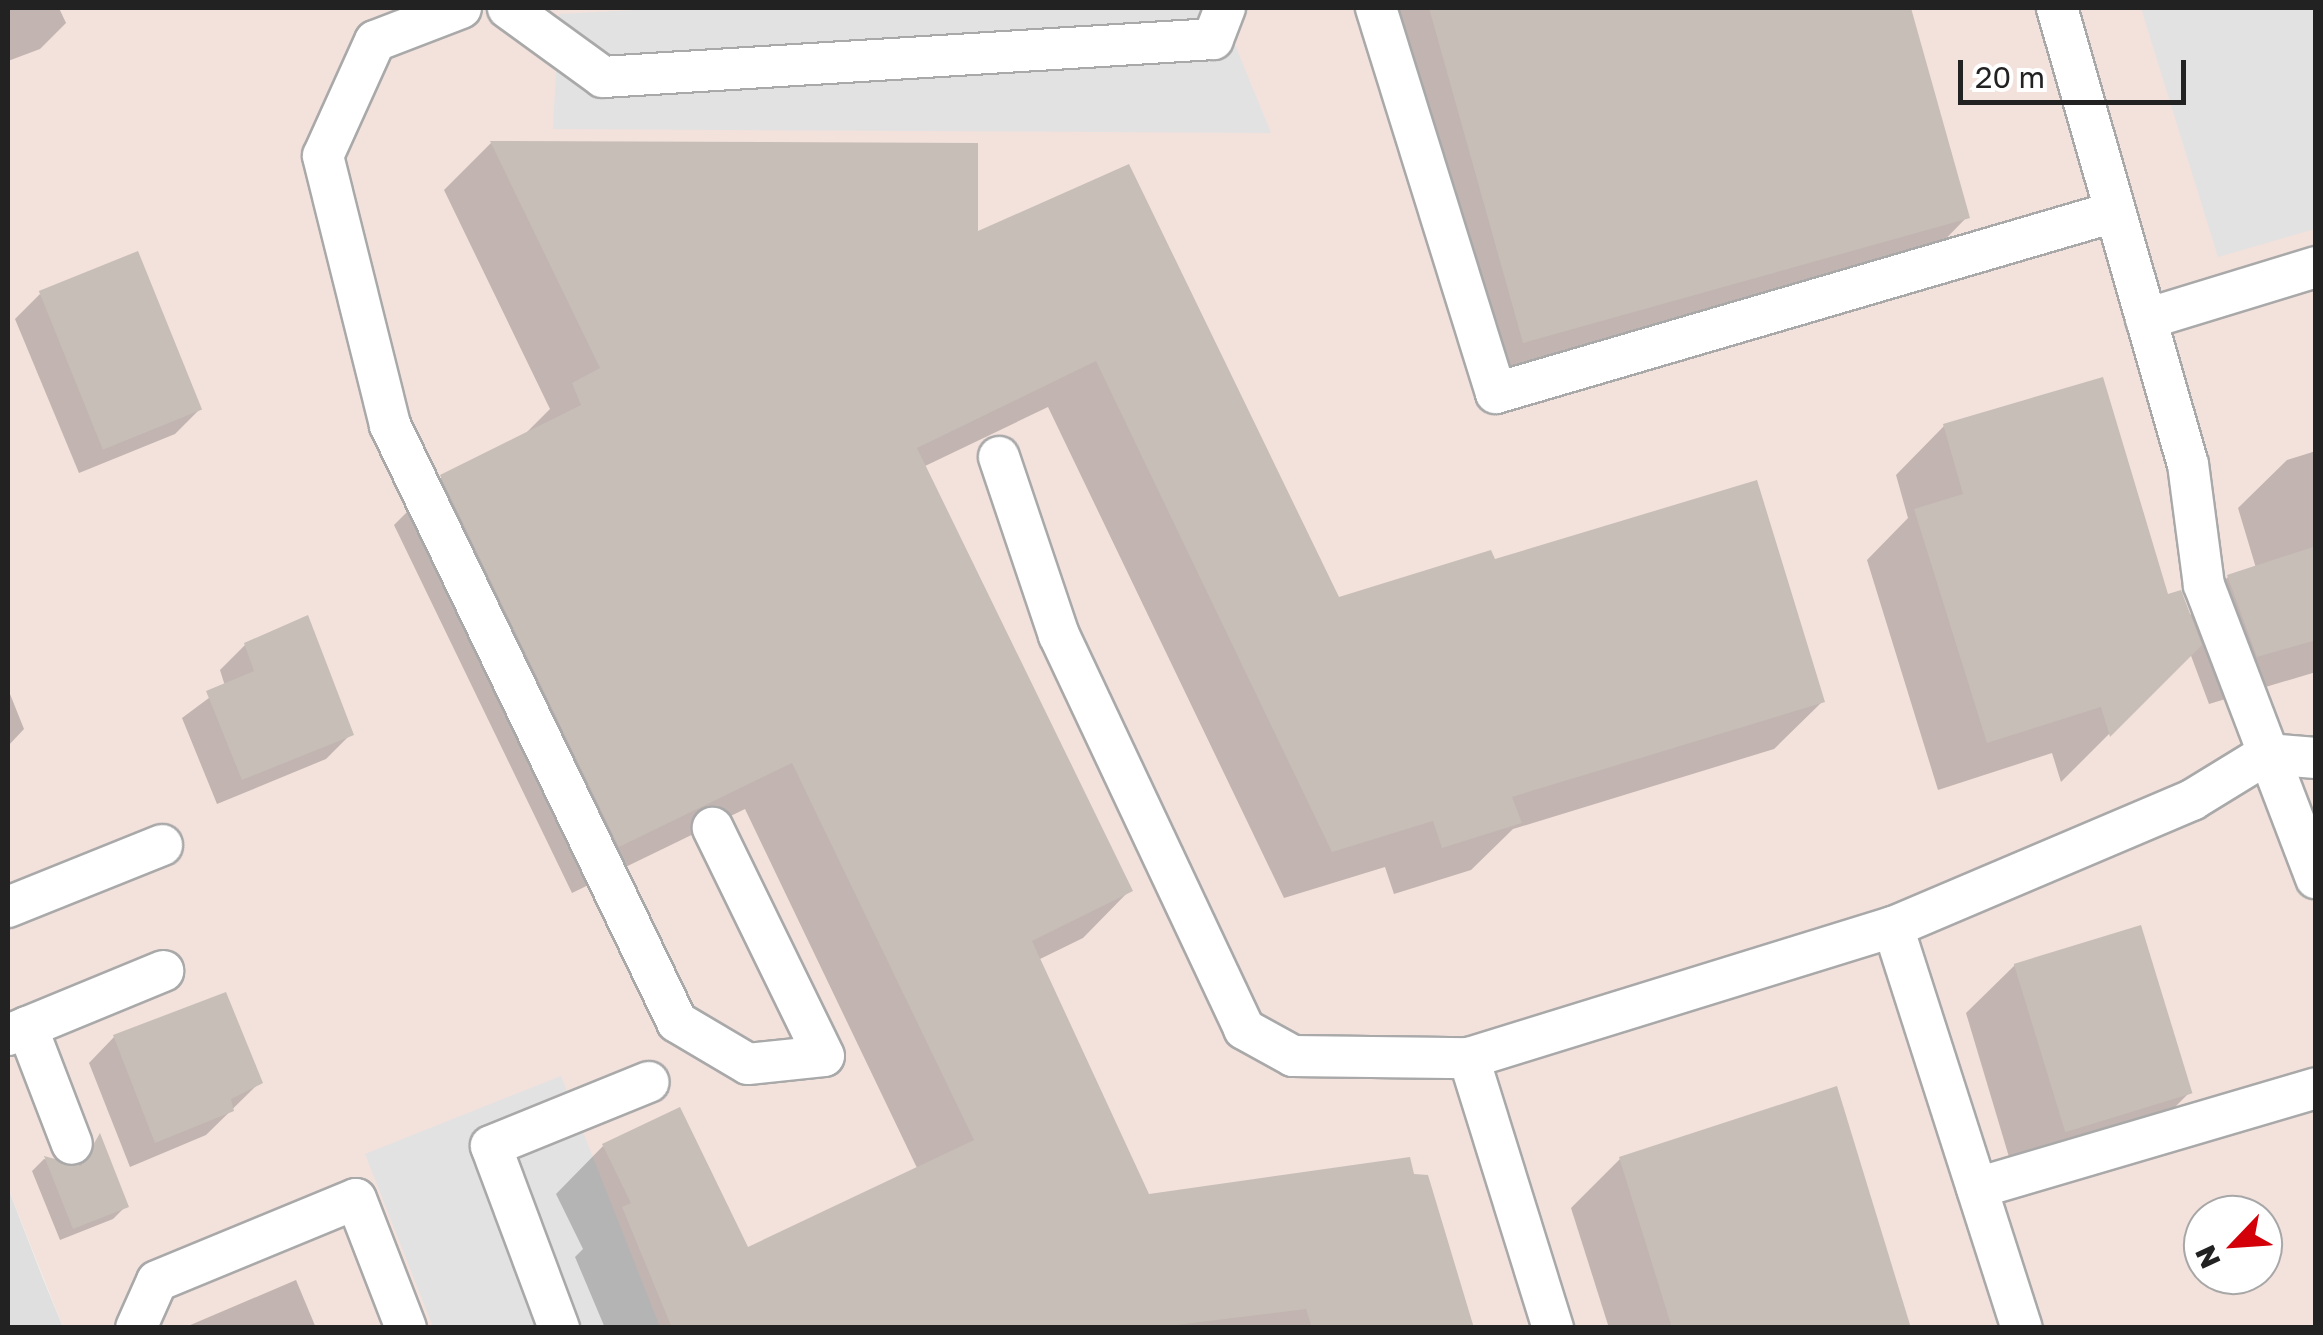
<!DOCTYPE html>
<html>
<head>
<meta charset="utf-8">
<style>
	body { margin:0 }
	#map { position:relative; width:2323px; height:1335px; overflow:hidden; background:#f2eee8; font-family:"Golos Text",sans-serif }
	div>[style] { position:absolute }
	.residential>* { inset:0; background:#e0dfdf }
	.military>* { inset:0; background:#f3e1dc }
	.parking>* { inset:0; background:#e2e2e2 }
	.shadow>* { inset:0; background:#0003 }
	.building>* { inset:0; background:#c7beb7; transform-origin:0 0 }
	.roads { filter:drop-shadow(2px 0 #a9a9a9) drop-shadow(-2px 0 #a9a9a9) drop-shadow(0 2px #a9a9a9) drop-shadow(0 -2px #a9a9a9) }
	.service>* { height:40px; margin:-20px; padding:0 20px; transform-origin:20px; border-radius:20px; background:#fff }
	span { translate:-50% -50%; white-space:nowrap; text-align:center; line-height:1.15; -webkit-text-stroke:8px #fff; paint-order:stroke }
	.frame { position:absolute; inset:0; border:10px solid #222; pointer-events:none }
	.north { position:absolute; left:2183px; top:1195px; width:100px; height:100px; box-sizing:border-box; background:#fff; border:2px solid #a7a7a7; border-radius:50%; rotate:245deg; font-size:28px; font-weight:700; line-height:40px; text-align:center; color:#222 }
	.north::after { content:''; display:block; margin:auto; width:35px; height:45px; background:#d3000a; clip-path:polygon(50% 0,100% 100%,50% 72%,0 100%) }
	.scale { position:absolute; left:1958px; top:60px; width:228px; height:45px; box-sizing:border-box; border:5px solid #222; border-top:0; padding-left:12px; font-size:30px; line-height:35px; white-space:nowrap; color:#222; -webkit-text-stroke:8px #fff; paint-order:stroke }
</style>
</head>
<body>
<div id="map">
	<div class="residential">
		<div style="clip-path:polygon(8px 1188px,43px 1279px,63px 1327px,8px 1327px)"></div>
	</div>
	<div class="military">
		<div style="clip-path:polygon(evenodd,8px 8px,2315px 8px,2315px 1327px,63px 1327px,8px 1188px,8px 8px,2203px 1215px,2263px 1215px,2263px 1275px,2203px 1275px,2203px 1215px)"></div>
	</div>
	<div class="parking">
		<div style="clip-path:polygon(674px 8px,1220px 8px,1271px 133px,553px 129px,559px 14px)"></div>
		<div style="clip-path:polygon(2141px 8px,2315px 8px,2315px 229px,2218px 257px)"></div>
		<div style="clip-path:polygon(561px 1076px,660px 1327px,433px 1327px,365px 1154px)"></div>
	</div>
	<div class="shadow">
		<div style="clip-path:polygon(8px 8px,59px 8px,66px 23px,40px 49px,8px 61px)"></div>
		<div style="clip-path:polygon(1376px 8px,1908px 8px,1967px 217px,1926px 259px,1482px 383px)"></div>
		<div style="clip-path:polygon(491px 143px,975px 146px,975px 235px,1338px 600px,1494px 562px,1822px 702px,1774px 749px,1513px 829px,1471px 870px,1394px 894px,1385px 867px,1284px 898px,1048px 407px,923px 467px,1130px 890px,1083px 938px,1038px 960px,1147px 1197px,1472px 1328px,605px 1328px,575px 1257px,583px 1249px,556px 1194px,603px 1146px,747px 1250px,918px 1170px,745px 809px,572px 893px,394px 525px,442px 477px,526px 433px,550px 409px,444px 190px)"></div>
		<div style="clip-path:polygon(40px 294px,200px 409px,175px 434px,79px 473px,15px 319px)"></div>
		<div style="clip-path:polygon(1944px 426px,2188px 617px,2228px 577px,2256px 568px,2238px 508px,2287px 460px,2316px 451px,2316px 672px,2209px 704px,2190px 653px,2061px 782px,2052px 753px,1938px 790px,1867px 560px,1908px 518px,1896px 475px)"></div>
		<div style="clip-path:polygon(245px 645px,351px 734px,326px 759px,217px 804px,182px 718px,225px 686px,220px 670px)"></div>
		<div style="clip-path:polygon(8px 689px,24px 729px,8px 746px)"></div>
		<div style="clip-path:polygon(2015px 965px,2190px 1092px,2142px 1140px,2015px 1177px,1966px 1013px)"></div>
		<div style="clip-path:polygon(114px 1037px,260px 1082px,206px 1135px,130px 1167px,89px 1063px)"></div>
		<div style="clip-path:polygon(99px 1138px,126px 1206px,113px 1219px,60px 1240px,32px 1171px,44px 1159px,77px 1167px)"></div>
		<div style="clip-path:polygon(1620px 1159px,1909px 1328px,1609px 1328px,1571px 1208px)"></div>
		<div style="clip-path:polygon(296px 1280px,316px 1328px,186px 1328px,188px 1326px)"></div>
	</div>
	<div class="building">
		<div style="clip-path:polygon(1429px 8px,1911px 8px,1970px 218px,1523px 343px)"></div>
		<div style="clip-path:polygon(490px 141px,978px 143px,978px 231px,1129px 164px,1339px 597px,1491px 550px,1495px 559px,1757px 480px,1825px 702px,1512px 797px,1522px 823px,1442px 848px,1433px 821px,1332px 852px,1096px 361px,917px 448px,1133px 891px,1032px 941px,1149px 1194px,1410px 1157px,1414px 1174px,1428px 1175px,1474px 1328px,1312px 1328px,1306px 1309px,1152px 1328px,672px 1328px,622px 1207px,631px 1203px,602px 1144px,680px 1107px,748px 1247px,974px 1140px,792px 763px,619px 847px,440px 475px,581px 405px,572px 383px,600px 368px)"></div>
		<div style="left:138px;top:251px;width:171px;height:107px;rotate:68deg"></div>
		<div style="clip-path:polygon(2103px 377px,2168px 594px,2181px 590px,2202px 645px,2110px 737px,2101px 707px,1987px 743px,1914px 509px,1963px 494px,1943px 424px)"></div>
		<div style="clip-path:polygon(2316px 546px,2316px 640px,2257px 657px,2227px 575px)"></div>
		<div style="clip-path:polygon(308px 615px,354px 735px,242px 780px,206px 691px,254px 671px,244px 643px)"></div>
		<div style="left:2141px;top:925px;width:176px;height:133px;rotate:73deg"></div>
		<div style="clip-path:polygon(226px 992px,263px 1083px,231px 1099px,234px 1111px,155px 1143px,113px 1035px)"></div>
		<div style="clip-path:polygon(1837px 1086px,1911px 1328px,1672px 1328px,1619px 1157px)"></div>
		<div style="clip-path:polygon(100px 1133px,129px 1207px,73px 1229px,44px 1156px,81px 1166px)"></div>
	</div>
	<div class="roads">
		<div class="service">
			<div style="left:461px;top:8px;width:92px;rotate:159deg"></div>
			<div style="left:375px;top:41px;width:126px;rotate:114.3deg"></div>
			<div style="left:323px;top:156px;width:277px;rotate:76deg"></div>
			<div style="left:390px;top:425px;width:662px;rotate:64.32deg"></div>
			<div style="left:677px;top:1022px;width:82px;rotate:30.6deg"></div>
			<div style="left:748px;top:1064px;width:76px;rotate:-6deg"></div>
			<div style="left:824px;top:1056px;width:254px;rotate:-116deg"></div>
			<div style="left:508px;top:8px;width:117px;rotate:36deg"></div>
			<div style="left:603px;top:77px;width:611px;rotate:-3.56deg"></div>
			<div style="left:1213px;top:39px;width:33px;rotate:-69deg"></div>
			<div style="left:1376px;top:8px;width:403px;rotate:72.7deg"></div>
			<div style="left:1496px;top:393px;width:644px;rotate:-16.32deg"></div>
			<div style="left:2057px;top:8px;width:474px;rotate:74deg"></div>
			<div style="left:2188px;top:464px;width:122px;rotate:82.5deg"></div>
			<div style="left:2204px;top:585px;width:314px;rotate:69.1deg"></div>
			<div style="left:2146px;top:319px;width:178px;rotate:-17deg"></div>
			<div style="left:999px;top:457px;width:188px;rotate:71.4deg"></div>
			<div style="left:1059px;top:635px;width:435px;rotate:64.8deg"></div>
			<div style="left:1244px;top:1029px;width:56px;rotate:28.9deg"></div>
			<div style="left:1293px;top:1056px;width:176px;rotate:0.7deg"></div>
			<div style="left:8px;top:907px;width:166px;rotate:-21.9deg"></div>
			<div style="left:1893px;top:927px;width:421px;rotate:72.2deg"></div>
			<div style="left:27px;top:1027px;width:125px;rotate:69deg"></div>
			<div style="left:8px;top:1035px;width:168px;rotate:-22.4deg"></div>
			<div style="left:1977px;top:1188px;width:353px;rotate:-16.4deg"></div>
			<div style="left:136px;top:1328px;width:51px;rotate:-65.9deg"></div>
			<div style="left:157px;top:1281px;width:215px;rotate:-22.4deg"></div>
			<div style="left:356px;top:1199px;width:138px;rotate:68.8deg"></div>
			<div style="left:559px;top:1328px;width:194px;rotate:-110.5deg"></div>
			<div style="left:491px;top:1146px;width:170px;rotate:-22.1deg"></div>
			<div style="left:1553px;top:1328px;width:283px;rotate:-107.3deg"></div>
			<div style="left:1469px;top:1058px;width:444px;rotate:-17.2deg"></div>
			<div style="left:1893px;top:927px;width:325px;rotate:-23deg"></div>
			<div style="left:2192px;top:800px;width:88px;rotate:-31.5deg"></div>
			<div style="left:2267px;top:754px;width:49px;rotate:4.7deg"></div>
		</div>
	</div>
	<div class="frame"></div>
	<div class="north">N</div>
	<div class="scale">20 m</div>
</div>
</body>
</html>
